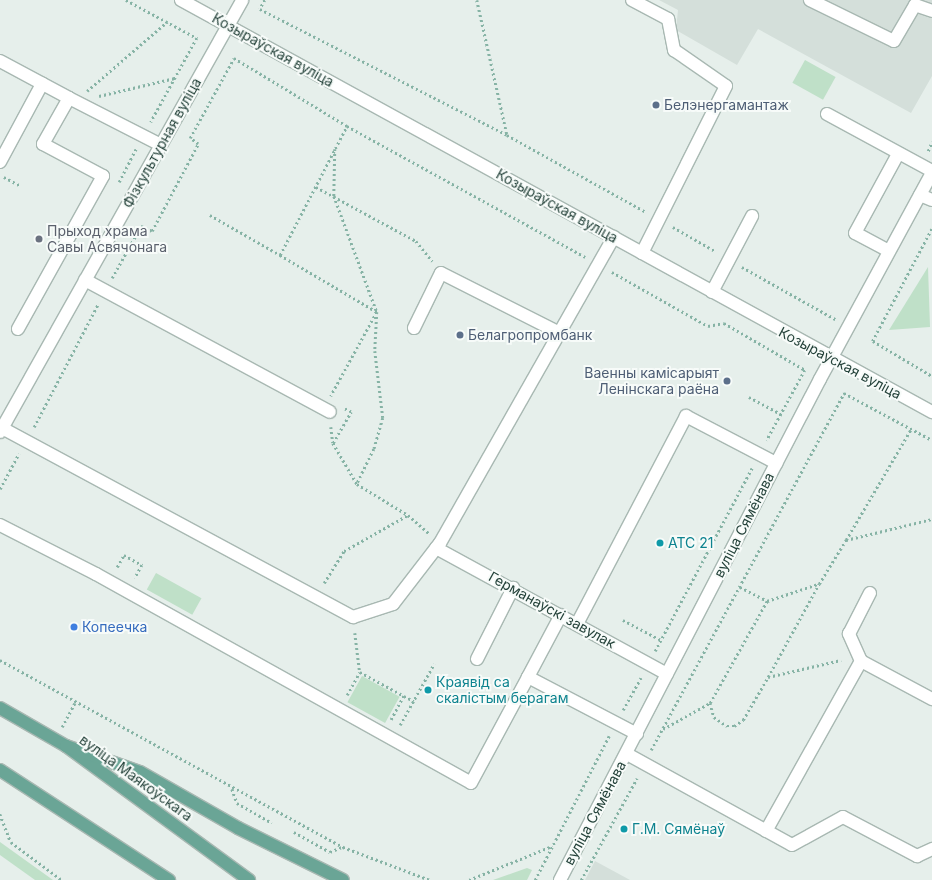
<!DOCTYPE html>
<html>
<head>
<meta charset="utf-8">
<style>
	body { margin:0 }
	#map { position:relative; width:932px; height:880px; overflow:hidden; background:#e6efeb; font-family:Inter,sans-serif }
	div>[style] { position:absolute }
	.built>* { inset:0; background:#d4dfda }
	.green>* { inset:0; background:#bfe0c8; transform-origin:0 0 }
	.path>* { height:2.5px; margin-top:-1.25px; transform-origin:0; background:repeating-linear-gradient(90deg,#86b3a5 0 2px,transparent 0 5px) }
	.roads { filter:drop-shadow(1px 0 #a8b8b2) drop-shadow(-1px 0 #a8b8b2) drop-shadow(0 1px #a8b8b2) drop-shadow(0 -1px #a8b8b2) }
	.minor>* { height:12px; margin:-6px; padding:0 6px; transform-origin:6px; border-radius:6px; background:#fff }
	.major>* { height:12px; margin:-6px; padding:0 6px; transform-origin:6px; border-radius:6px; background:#6aa596 }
	.dots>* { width:11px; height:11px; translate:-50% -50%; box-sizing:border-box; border:2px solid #f7fbf9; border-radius:50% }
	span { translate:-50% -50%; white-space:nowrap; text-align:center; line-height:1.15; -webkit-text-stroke:4px #f7fbf9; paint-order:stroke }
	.street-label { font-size:14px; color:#24423a }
	.service-label { font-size:14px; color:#4e5e75 }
	.left { translate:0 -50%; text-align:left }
	.right { translate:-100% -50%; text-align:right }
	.worship-label { font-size:14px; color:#5b616d }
	.culture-label { font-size:14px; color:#0d838f }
	.shop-label { font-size:14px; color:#366cbe }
</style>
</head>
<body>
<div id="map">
	<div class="built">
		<div style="clip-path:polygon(659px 0,932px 0,932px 76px,911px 113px,758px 29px,737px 65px,676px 30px,678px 10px)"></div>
		<div style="clip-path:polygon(595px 861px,630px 880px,585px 880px)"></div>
	</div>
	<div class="green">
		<div style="left:805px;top:60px;width:35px;height:26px;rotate:29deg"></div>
		<div style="clip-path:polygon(928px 267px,930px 327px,889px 330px)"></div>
		<div style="left:156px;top:573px;width:52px;height:19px;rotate:29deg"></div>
		<div style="left:362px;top:676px;width:43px;height:30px;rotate:29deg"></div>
		<div style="clip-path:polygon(0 842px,53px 880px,35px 880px,0 855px)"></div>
		<div style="clip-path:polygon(527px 868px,532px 870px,527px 880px,493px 880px)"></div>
	</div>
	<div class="path">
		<div style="left:126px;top:0;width:81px;rotate:28.2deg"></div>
		<div style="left:197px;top:38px;width:96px;rotate:118.7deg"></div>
		<div style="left:265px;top:0;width:10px;rotate:119deg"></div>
		<div style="left:260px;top:9px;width:277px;rotate:27deg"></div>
		<div style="left:507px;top:135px;width:159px;rotate:29deg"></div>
		<div style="left:477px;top:0;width:137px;rotate:77.4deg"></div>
		<div style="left:87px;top:91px;width:106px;rotate:-40.8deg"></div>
		<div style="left:99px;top:96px;width:78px;rotate:-13.3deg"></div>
		<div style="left:335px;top:149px;width:47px;rotate:91.2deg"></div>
		<div style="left:334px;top:196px;width:124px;rotate:69.7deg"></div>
		<div style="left:377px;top:312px;width:39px;rotate:93deg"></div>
		<div style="left:375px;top:351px;width:67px;rotate:83.2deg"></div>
		<div style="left:383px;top:418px;width:32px;rotate:106deg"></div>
		<div style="left:374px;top:449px;width:39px;rotate:116deg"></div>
		<div style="left:928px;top:151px;width:10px;rotate:-66deg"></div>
		<div style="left:4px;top:177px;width:19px;rotate:28deg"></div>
		<div style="left:119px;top:182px;width:37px;rotate:-63deg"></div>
		<div style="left:316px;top:187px;width:114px;rotate:28.4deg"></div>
		<div style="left:416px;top:241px;width:26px;rotate:51deg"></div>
		<div style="left:210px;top:215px;width:81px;rotate:29.7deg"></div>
		<div style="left:280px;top:255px;width:145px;rotate:-62.6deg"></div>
		<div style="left:673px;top:227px;width:48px;rotate:29.7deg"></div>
		<div style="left:932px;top:229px;width:127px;rotate:117.8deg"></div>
		<div style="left:873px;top:341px;width:69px;rotate:30.7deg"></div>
		<div style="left:280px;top:255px;width:113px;rotate:30.4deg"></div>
		<div style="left:377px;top:312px;width:96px;rotate:118.7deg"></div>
		<div style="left:742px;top:267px;width:107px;rotate:29.2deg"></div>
		<div style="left:612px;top:272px;width:110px;rotate:29.4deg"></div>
		<div style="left:708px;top:326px;width:16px;rotate:-11deg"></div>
		<div style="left:724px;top:323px;width:94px;rotate:30.1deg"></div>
		<div style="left:805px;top:370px;width:80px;rotate:118.5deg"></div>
		<div style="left:112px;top:278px;width:60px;rotate:-60.9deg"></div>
		<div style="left:141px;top:226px;width:12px;rotate:24deg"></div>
		<div style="left:152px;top:231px;width:98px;rotate:-62.1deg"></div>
		<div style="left:198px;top:144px;width:10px;rotate:-143deg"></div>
		<div style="left:190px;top:138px;width:91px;rotate:-61.2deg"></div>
		<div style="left:234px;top:58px;width:132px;rotate:31deg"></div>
		<div style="left:347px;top:126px;width:272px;rotate:28.8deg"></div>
		<div style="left:749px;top:397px;width:36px;rotate:28deg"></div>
		<div style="left:34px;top:427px;width:139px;rotate:-62.5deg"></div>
		<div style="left:331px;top:427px;width:16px;rotate:83deg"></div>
		<div style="left:333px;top:443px;width:36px;rotate:-60deg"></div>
		<div style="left:351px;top:412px;width:7px;rotate:-153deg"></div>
		<div style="left:333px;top:443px;width:48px;rotate:59.7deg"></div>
		<div style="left:357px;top:484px;width:60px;rotate:31.3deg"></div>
		<div style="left:408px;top:515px;width:28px;rotate:41deg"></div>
		<div style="left:0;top:489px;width:40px;rotate:-62deg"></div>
		<div style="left:846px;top:540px;width:129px;rotate:-59.6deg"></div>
		<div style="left:117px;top:567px;width:14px;rotate:-60deg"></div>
		<div style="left:124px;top:555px;width:21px;rotate:29deg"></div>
		<div style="left:142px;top:565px;width:15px;rotate:118deg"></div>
		<div style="left:324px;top:583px;width:38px;rotate:-58deg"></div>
		<div style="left:344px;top:551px;width:73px;rotate:-29.4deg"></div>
		<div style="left:740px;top:587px;width:30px;rotate:27deg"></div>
		<div style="left:767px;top:601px;width:54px;rotate:-18.4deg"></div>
		<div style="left:623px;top:620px;width:43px;rotate:27.8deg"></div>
		<div style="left:355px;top:633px;width:39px;rotate:83deg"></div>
		<div style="left:655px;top:651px;width:207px;rotate:-62.1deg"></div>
		<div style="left:0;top:660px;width:391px;rotate:28.6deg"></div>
		<div style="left:343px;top:847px;width:93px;rotate:20.8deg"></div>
		<div style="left:768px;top:677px;width:106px;rotate:-61.3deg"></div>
		<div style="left:819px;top:584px;width:52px;rotate:-58.5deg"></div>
		<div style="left:846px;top:540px;width:89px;rotate:-13.7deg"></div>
		<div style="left:347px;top:695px;width:26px;rotate:-61deg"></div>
		<div style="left:360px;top:672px;width:50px;rotate:28.6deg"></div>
		<div style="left:404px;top:696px;width:27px;rotate:118deg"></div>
		<div style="left:404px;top:696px;width:11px;rotate:27deg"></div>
		<div style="left:710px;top:703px;width:117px;rotate:-60.8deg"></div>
		<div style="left:623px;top:710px;width:37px;rotate:-61deg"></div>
		<div style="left:400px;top:725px;width:70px;rotate:-60.9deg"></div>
		<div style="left:62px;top:727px;width:27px;rotate:-62deg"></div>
		<div style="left:663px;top:729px;width:54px;rotate:-29deg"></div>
		<div style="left:710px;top:703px;width:15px;rotate:74deg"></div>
		<div style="left:714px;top:717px;width:16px;rotate:35deg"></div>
		<div style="left:727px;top:726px;width:7px"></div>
		<div style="left:734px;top:726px;width:11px;rotate:-34deg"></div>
		<div style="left:743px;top:720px;width:50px;rotate:-59.8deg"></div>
		<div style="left:768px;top:677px;width:75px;rotate:-13.1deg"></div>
		<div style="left:651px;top:750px;width:406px;rotate:-61.6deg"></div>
		<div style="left:844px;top:393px;width:100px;rotate:28.1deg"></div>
		<div style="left:232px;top:789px;width:15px;rotate:70deg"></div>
		<div style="left:237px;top:803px;width:40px;rotate:29.7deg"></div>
		<div style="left:0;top:814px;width:30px;rotate:69deg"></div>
		<div style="left:11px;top:842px;width:64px;rotate:36.7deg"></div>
		<div style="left:294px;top:832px;width:41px;rotate:29.1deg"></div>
		<div style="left:330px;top:852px;width:13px;rotate:-23deg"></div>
		<div style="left:469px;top:880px;width:90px;rotate:-22.3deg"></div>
		<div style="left:535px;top:880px;width:162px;rotate:-62.8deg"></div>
		<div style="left:581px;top:880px;width:116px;rotate:-61.2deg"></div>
	</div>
	<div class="roads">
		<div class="minor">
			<div style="left:181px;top:0;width:857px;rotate:28.75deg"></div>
			<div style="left:632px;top:0;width:41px;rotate:27.8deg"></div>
			<div style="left:668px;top:19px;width:32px;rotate:79deg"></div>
			<div style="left:674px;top:50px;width:63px;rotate:34.7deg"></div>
			<div style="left:726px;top:86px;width:187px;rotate:116.7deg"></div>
			<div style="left:810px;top:0;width:93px;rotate:26deg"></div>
			<div style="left:894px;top:41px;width:42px;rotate:-59.7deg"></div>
			<div style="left:915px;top:5px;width:18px;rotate:19deg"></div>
			<div style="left:0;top:61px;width:78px;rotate:28.2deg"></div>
			<div style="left:69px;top:98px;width:53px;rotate:119.5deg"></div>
			<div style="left:43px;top:144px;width:68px;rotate:28.1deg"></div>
			<div style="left:103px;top:176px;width:175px;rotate:119.1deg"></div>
			<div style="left:69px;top:98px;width:103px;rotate:27.1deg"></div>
			<div style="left:827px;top:114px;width:119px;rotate:28.5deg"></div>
			<div style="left:0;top:162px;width:89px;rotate:-61.7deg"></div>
			<div style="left:920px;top:195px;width:13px;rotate:23deg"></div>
			<div style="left:889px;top:251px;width:38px;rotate:-152deg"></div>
			<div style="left:855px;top:233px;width:90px;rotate:-61.4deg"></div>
			<div style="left:85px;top:280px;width:278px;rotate:28.3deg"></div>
			<div style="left:712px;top:292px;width:86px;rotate:-62.2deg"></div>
			<div style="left:414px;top:328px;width:61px;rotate:-63.9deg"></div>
			<div style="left:441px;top:273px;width:131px;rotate:26.8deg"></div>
			<div style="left:2px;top:428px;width:399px;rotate:28.3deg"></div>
			<div style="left:353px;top:617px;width:42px;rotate:-18deg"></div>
			<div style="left:393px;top:604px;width:77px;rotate:-52.4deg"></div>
			<div style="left:440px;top:543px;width:352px;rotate:-60.4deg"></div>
			<div style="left:0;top:432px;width:495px;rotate:-60.7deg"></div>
			<div style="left:0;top:525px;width:108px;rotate:27deg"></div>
			<div style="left:96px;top:574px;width:429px;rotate:29.1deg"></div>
			<div style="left:471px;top:783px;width:120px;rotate:-61.7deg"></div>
			<div style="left:528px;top:677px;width:123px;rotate:27.6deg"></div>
			<div style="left:436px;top:548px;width:263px;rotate:28.6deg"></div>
			<div style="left:577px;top:624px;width:235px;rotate:-62.3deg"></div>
			<div style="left:686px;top:416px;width:102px;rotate:27.6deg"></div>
			<div style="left:477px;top:659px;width:80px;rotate:-63.1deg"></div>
			<div style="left:861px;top:661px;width:30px;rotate:-114deg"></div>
			<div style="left:849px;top:634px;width:46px;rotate:-62.9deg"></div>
			<div style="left:528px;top:677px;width:70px;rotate:-62deg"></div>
			<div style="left:627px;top:754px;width:188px;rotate:28.9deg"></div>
			<div style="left:792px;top:845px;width:58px;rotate:-28.8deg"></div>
			<div style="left:843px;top:817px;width:84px;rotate:27.8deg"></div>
			<div style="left:917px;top:856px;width:17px;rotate:-25deg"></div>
			<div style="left:766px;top:831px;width:195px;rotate:-60.8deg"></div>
			<div style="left:861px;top:661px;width:81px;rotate:28.2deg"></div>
			<div style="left:560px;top:880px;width:564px;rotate:-62.57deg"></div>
			<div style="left:820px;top:379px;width:234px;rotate:-61.5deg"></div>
		</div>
		<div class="major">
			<div style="left:0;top:708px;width:76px;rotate:29.9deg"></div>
			<div style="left:66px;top:746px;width:227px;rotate:36.2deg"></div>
			<div style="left:66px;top:746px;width:78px;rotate:19.4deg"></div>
			<div style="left:140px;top:772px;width:113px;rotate:29.7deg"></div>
			<div style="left:238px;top:828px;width:117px;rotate:26.3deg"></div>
			<div style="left:0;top:770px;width:202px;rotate:33.1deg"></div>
		</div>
	</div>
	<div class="dots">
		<div style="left:656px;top:105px;background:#5c6f8a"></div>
		<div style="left:39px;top:239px;background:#6b7280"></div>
		<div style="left:460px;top:335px;background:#5c6f8a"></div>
		<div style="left:727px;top:381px;background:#5c6f8a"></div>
		<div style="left:660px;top:543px;background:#0f9aa8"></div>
		<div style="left:74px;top:627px;background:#3f7fe0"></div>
		<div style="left:428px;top:690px;background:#0f9aa8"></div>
		<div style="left:624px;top:829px;background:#0f9aa8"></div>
	</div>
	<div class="street-label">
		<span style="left:273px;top:50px;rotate:29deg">Козыраўская вуліца</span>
		<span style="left:162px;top:143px;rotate:-61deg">Фізкультурная вуліца</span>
		<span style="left:557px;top:206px;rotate:29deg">Козыраўская вуліца</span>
		<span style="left:840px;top:363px;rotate:28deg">Козыраўская вуліца</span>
		<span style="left:744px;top:525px;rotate:-63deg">вуліца Сямёнава</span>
		<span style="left:552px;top:610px;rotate:29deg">Германаўскі завулак</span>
		<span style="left:136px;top:778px;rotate:36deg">вуліца Маякоўскага</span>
		<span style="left:595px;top:813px;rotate:-62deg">вуліца Сямёнава</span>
	</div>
	<div class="service-label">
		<span class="left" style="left:664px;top:105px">Белэнергамантаж</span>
		<span class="left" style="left:468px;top:335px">Белагропромбанк</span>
		<span class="right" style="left:719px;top:381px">Ваенны камісарыят<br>Ленінскага раёна</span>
	</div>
	<div class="worship-label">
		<span class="left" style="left:47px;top:239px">Прыход храма<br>Савы Асвячонага</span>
	</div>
	<div class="culture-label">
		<span class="left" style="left:668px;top:543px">АТС 21</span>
		<span class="left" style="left:436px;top:690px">Краявід са<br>скалістым берагам</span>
		<span class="left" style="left:632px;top:829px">Г.М. Сямёнаў</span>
	</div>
	<div class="shop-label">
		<span class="left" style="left:82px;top:627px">Копеечка</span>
	</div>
</div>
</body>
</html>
